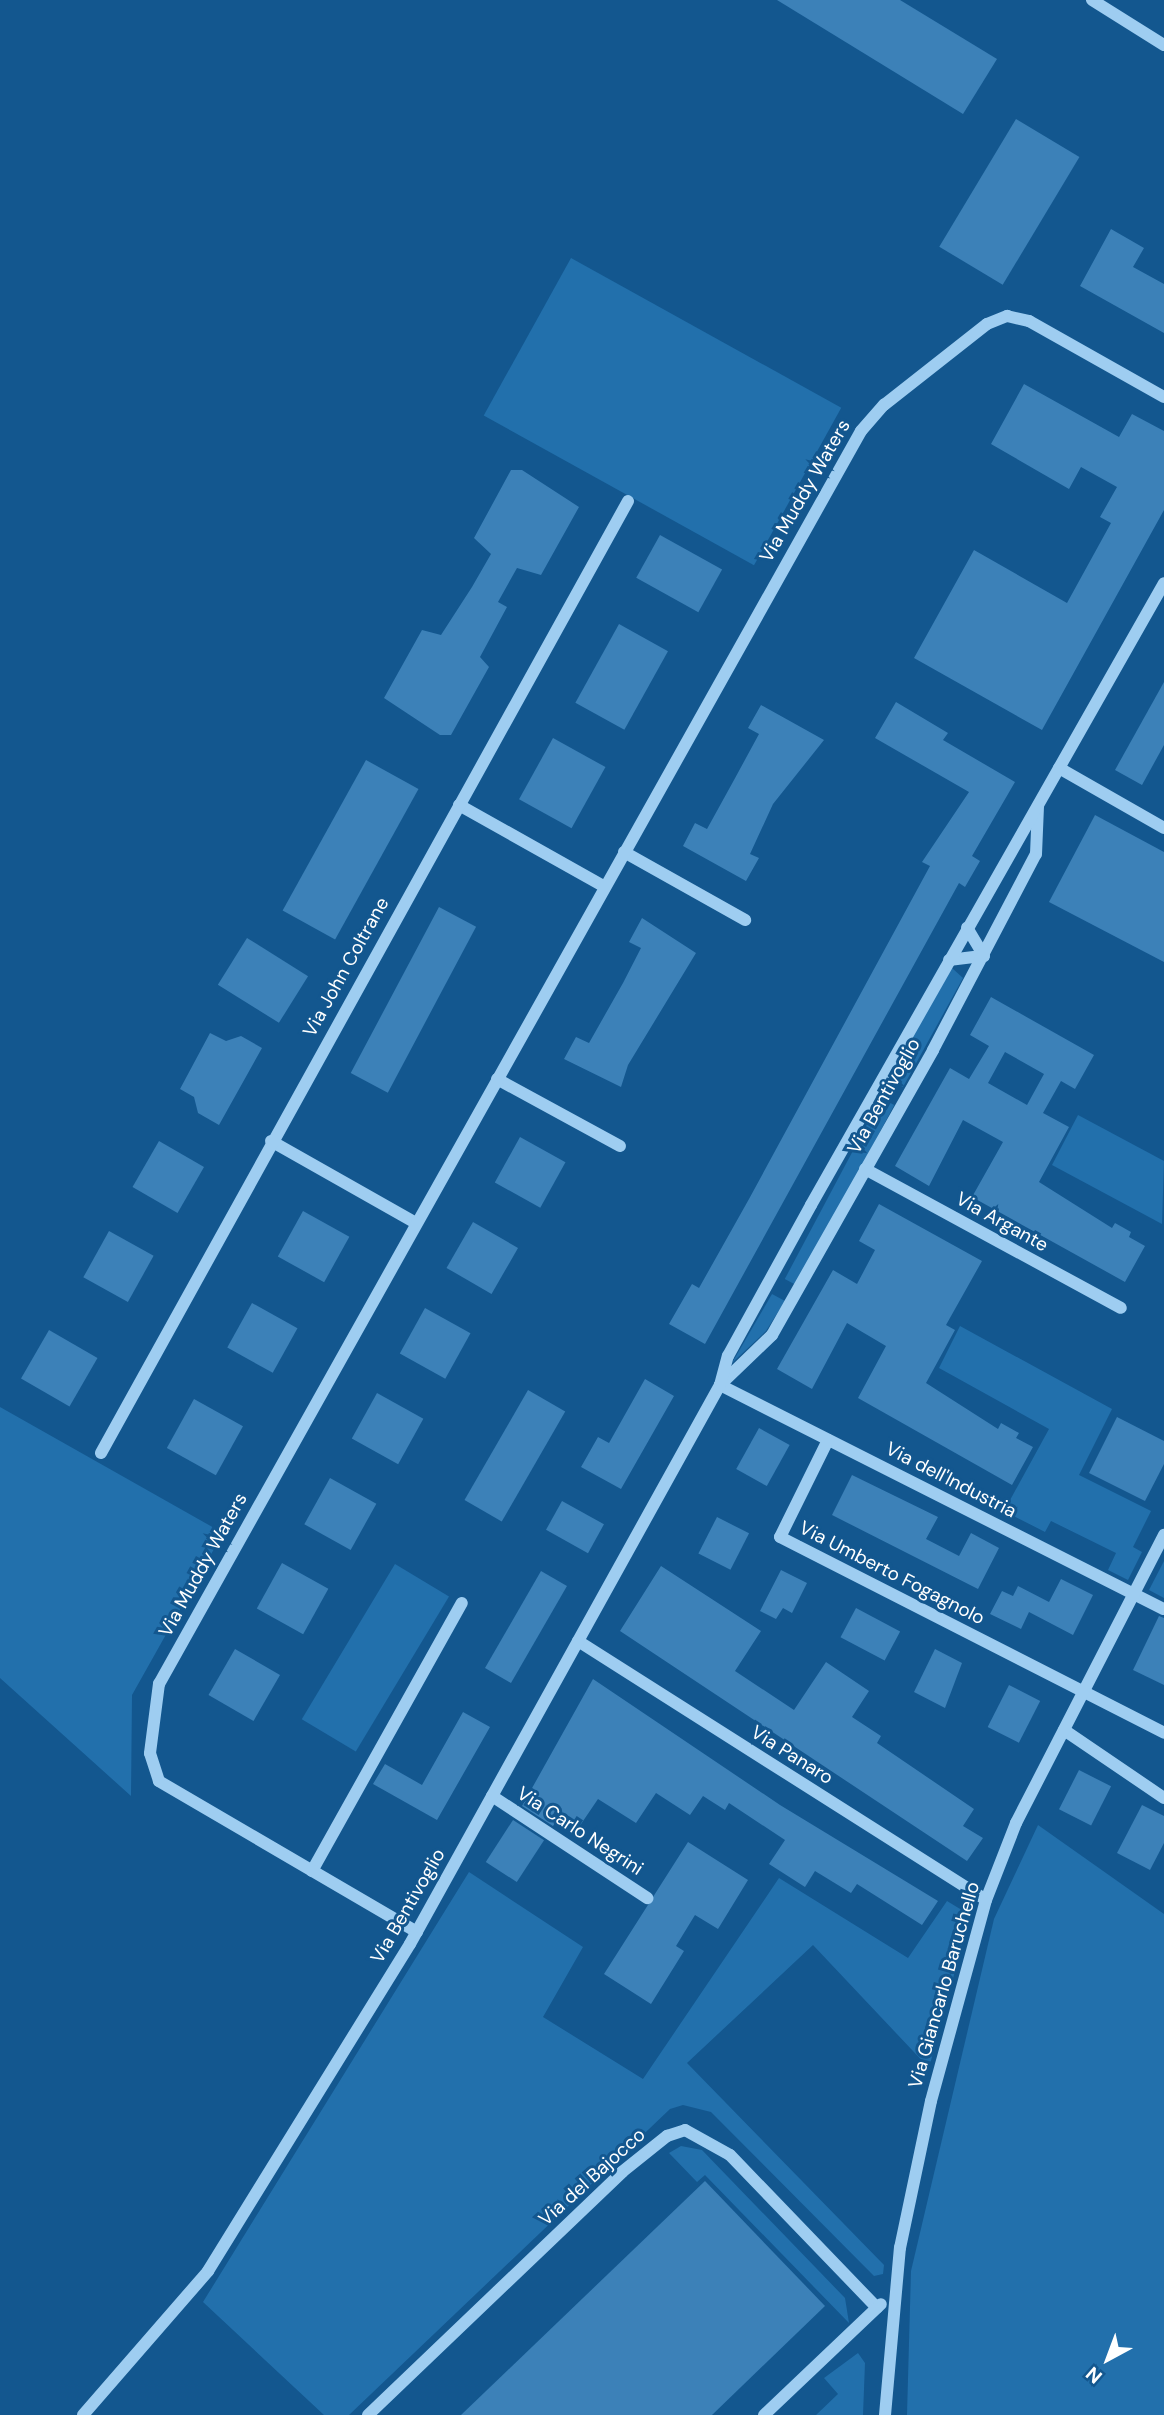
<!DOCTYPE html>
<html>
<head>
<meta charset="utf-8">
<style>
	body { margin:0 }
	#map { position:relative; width:1164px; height:2415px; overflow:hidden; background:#13578f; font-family:"DM Sans",sans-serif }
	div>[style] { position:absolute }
	.green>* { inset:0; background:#2270ac; transform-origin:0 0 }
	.building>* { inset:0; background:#3c81b8; transform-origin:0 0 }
	.minor>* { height:12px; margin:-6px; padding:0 6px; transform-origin:6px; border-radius:6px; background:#9ecdf1 }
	span { translate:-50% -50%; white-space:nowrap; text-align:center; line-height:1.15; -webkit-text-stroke:6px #13578f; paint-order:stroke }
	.street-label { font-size:19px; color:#fff }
	.north { position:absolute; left:1073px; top:2324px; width:70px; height:70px; -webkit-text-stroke:5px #13578f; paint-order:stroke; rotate:221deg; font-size:19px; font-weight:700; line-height:28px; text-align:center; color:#fff }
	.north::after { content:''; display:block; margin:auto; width:24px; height:32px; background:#fff; clip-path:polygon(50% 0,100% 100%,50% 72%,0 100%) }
</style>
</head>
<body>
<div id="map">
	<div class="green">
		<div style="left:571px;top:258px;width:309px;height:180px;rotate:29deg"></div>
		<div style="clip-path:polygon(952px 968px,963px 978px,903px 1087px,888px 1079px)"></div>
		<div style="left:881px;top:1098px;width:15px;height:205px;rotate:28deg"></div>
		<div style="clip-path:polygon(1078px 1115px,1164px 1161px,1162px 1224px,1052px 1165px)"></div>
		<div style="clip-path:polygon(772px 1294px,785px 1301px,766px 1331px,732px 1363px)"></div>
		<div style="clip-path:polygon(960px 1326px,1112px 1409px,1079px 1475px,1151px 1511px,1133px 1547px,1142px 1552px,1128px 1580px,1108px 1570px,1116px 1553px,1051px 1521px,1045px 1532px,1004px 1511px,1049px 1429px,939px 1368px)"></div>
		<div style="clip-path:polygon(0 1407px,223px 1533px,132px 1695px,131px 1796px,0 1678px)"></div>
		<div style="clip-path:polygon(1164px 1561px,1164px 1598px,1149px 1590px)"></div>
		<div style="left:395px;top:1564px;width:63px;height:181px;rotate:31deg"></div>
		<div style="clip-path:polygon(1038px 1825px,1164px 1914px,1164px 2415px,907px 2415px,911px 2271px,994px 1919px)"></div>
		<div style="clip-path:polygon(469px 1872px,583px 1947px,543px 2017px,643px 2079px,779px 1878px,908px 1958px,947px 1901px,970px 1915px,929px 2068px,813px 1945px,687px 2063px,884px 2265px,883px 2274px,874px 2276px,711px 2112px,683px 2105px,670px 2109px,349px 2415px,324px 2415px,203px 2302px)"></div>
		<div style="clip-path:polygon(681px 2146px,702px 2150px,845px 2298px,849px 2323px,705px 2175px,697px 2182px,669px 2153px)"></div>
		<div style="clip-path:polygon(858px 2353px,865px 2363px,863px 2415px,816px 2415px,838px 2394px,824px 2378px)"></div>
	</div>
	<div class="building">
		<div style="clip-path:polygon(777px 0,900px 0,997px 59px,963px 114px)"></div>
		<div style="left:1016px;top:119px;width:74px;height:149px;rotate:31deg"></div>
		<div style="clip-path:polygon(1111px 229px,1144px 248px,1133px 267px,1164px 284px,1164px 333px,1080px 286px)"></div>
		<div style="clip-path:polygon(1024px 384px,1119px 437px,1132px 414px,1164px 431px,1164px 510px,1042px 730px,914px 658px,974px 550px,1067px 603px,1111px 523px,1100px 517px,1117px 487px,1081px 467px,1069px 489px,991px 444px)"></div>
		<div style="clip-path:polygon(511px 470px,522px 470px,579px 507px,541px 575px,517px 568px,498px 602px,507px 607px,480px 657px,489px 667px,451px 735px,440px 735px,384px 698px,422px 630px,441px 635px,472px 587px,491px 554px,474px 538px)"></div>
		<div style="left:660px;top:535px;width:71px;height:49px;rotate:29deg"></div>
		<div style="left:619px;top:624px;width:56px;height:90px;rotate:29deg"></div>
		<div style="clip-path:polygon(1164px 682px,1164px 745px,1142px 785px,1115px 770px)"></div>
		<div style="clip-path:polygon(896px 702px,948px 733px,943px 740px,1015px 782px,972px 856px,980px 861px,965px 887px,959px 883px,705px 1344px,669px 1324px,692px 1284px,699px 1288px,749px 1199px,930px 866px,922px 862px,969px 792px,875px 738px)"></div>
		<div style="clip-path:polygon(761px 705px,824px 740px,773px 804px,750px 854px,759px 858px,746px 881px,683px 846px,695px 823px,707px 829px,734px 780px,759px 734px,748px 728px)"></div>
		<div style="left:553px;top:738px;width:60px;height:70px;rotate:29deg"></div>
		<div style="left:366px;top:760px;width:60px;height:172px;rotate:29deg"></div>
		<div style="clip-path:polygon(1095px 815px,1164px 852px,1164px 962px,1049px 902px)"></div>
		<div style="left:439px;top:907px;width:42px;height:188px;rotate:28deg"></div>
		<div style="clip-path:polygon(642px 918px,696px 953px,628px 1065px,621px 1087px,564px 1059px,576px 1037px,589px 1043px,623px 983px,641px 948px,629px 942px)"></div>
		<div style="left:247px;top:938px;width:72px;height:55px;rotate:32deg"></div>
		<div style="clip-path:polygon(evenodd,991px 997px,1094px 1055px,1075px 1089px,1061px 1081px,1043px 1113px,1069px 1127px,1039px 1182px,1112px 1228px,1115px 1223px,1131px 1232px,1129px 1237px,1145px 1246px,1125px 1282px,972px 1197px,1003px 1142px,963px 1120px,929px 1186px,895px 1166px,950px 1068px,969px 1079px,989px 1046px,970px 1035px,991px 997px,1005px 1052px,1044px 1074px,1027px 1105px,988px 1083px,1005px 1052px)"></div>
		<div style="clip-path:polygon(210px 1033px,226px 1041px,241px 1036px,262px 1048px,219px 1125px,198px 1113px,194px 1097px,180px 1089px)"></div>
		<div style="left:520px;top:1137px;width:52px;height:52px;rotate:29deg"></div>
		<div style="left:159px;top:1141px;width:52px;height:53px;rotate:30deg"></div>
		<div style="clip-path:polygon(879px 1204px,982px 1261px,946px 1325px,955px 1330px,926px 1383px,998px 1429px,1001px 1423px,1019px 1433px,1016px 1438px,1033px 1447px,1012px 1485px,858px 1398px,886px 1346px,847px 1323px,812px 1389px,777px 1369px,833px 1270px,857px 1284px,875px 1250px,859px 1241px)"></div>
		<div style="left:303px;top:1211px;width:53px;height:52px;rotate:29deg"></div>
		<div style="left:473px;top:1222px;width:52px;height:53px;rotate:30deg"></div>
		<div style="left:109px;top:1231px;width:51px;height:53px;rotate:29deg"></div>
		<div style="left:252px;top:1303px;width:52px;height:51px;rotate:29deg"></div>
		<div style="left:425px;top:1308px;width:52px;height:52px;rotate:29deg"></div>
		<div style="left:49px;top:1330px;width:56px;height:56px;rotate:30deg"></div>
		<div style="clip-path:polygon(645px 1379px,674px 1396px,621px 1489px,581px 1467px,598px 1437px,609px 1443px)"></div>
		<div style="left:528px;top:1390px;width:43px;height:127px;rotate:30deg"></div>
		<div style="left:377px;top:1393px;width:53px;height:52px;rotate:29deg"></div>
		<div style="left:194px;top:1399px;width:56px;height:56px;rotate:29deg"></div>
		<div style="clip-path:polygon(1117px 1417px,1164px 1441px,1164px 1464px,1145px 1501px,1089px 1473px)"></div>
		<div style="left:759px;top:1428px;width:35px;height:47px;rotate:29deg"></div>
		<div style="clip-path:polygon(852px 1475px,938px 1517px,926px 1539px,959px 1556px,971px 1533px,999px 1548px,978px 1589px,832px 1515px)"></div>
		<div style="left:330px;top:1478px;width:53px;height:53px;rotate:29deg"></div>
		<div style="left:562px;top:1501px;width:48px;height:33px;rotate:29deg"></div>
		<div style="left:717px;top:1517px;width:36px;height:41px;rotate:27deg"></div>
		<div style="left:282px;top:1563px;width:53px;height:52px;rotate:29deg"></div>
		<div style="clip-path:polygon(661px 1566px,761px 1631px,735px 1671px,794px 1710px,826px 1662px,869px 1691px,852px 1717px,881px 1736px,877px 1743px,974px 1809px,963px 1826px,983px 1838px,967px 1861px,620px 1631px)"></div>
		<div style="clip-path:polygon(781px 1570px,807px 1583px,792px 1613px,783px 1608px,776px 1619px,760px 1611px)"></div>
		<div style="left:541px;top:1571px;width:30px;height:112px;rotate:30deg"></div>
		<div style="clip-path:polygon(1061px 1579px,1093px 1595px,1073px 1635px,1029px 1612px,1021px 1629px,990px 1614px,1002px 1591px,1013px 1596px,1018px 1586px,1049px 1602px)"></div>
		<div style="left:856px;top:1608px;width:50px;height:33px;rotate:28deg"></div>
		<div style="clip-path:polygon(1159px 1616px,1164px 1618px,1164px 1685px,1133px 1670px)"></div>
		<div style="left:235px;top:1649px;width:52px;height:53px;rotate:30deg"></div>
		<div style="clip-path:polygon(935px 1649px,962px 1663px,945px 1708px,914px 1692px)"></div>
		<div style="clip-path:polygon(593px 1679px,780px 1805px,938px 1901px,922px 1925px,857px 1884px,851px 1893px,815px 1871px,805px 1887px,769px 1864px,785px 1840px,729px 1803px,725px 1810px,703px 1796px,690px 1815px,656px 1793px,636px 1823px,598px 1799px,579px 1827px,560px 1815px,553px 1826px,522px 1806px)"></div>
		<div style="left:1009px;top:1685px;width:35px;height:47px;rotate:27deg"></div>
		<div style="clip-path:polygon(463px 1712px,490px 1727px,437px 1820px,373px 1784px,385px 1764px,422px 1785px)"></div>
		<div style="left:1079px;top:1770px;width:36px;height:44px;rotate:27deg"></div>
		<div style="clip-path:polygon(1142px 1805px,1164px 1816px,1164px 1843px,1150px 1870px,1117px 1853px)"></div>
		<div style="left:513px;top:1820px;width:37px;height:50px;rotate:33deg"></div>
		<div style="clip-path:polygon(688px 1842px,748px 1880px,718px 1929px,695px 1915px,676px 1946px,684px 1951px,651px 2004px,604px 1974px)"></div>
		<div style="clip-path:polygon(705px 2181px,825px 2306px,712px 2415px,461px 2415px)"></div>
	</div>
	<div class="minor">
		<div style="left:1092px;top:0;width:85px;rotate:32deg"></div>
		<div style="left:1059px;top:768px;width:121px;rotate:29.7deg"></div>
		<div style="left:459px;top:805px;width:167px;rotate:29.3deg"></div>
		<div style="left:624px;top:852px;width:139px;rotate:29.3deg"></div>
		<div style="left:949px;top:960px;width:35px;rotate:-7deg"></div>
		<div style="left:984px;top:956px;width:33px;rotate:-121deg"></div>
		<div style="left:497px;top:1079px;width:140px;rotate:28.6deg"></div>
		<div style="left:271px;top:1141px;width:167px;rotate:29.5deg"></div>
		<div style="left:865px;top:1169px;width:291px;rotate:28.5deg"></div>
		<div style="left:720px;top:1385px;width:72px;rotate:-43.9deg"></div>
		<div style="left:772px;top:1335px;width:327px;rotate:-60.5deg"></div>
		<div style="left:933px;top:1050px;width:221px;rotate:-62.3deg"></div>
		<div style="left:1036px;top:854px;width:47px;rotate:-87.6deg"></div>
		<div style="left:720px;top:1385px;width:497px;rotate:26.8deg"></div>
		<div style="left:828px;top:1440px;width:108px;rotate:116.3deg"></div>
		<div style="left:780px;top:1537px;width:431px;rotate:27deg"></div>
		<div style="left:101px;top:1453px;width:1088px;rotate:-61.03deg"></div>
		<div style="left:578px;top:1641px;width:483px;rotate:32.4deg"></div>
		<div style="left:1064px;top:1730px;width:121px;rotate:34.2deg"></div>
		<div style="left:492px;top:1796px;width:186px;rotate:33.3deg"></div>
		<div style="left:312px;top:1871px;width:307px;rotate:-60.8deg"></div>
		<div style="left:417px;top:1932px;width:299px;rotate:-149.7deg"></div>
		<div style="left:159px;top:1781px;width:29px;rotate:-108deg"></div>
		<div style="left:150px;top:1753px;width:70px;rotate:-82.6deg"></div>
		<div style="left:159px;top:1684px;width:1436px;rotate:-60.74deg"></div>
		<div style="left:861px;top:431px;width:35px;rotate:-49deg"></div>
		<div style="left:884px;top:405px;width:131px;rotate:-38.2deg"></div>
		<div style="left:987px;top:324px;width:22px;rotate:-22deg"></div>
		<div style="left:1007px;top:316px;width:23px;rotate:13deg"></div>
		<div style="left:1029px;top:321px;width:155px;rotate:29.4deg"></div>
		<div style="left:83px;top:2415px;width:191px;rotate:-49deg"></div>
		<div style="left:208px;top:2271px;width:384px;rotate:-58.3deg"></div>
		<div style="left:410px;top:1944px;width:639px;rotate:-60.99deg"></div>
		<div style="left:720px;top:1385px;width:30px;rotate:-75deg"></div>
		<div style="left:728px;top:1356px;width:172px;rotate:-61.2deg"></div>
		<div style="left:811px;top:1205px;width:715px;rotate:-60.42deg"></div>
		<div style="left:368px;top:2415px;width:352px;rotate:-43.7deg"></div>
		<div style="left:622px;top:2172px;width:58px;rotate:-38.7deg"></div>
		<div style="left:667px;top:2136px;width:19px;rotate:-18deg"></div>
		<div style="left:685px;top:2130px;width:51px;rotate:29.1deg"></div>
		<div style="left:730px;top:2155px;width:212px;rotate:46.1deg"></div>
		<div style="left:764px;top:2415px;width:161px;rotate:-43.5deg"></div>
		<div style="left:885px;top:2415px;width:168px;rotate:-84.9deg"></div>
		<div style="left:900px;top:2248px;width:150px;rotate:-78.1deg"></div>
		<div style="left:931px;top:2101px;width:208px;rotate:-74.7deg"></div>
		<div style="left:986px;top:1900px;width:83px;rotate:-68.7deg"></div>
		<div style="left:1016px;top:1823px;width:324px;rotate:-62.8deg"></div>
	</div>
	<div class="street-label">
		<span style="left:805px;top:491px;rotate:-60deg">Via Muddy Waters</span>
		<span style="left:346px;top:967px;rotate:-61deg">Via John Coltrane</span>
		<span style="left:884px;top:1096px;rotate:-61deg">Via Bentivoglio</span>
		<span style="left:1002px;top:1222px;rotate:29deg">Via Argante</span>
		<span style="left:951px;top:1480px;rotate:27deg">Via dell'Industria</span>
		<span style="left:203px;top:1565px;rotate:-61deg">Via Muddy Waters</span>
		<span style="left:892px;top:1573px;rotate:27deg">Via Umberto Fogagnolo</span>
		<span style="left:792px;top:1755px;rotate:32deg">Via Panaro</span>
		<span style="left:580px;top:1831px;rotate:33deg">Via Carlo Negrini</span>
		<span style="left:408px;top:1906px;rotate:-60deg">Via Bentivoglio</span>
		<span style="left:944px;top:1985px;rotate:-74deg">Via Giancarlo Baruchello</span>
		<span style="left:592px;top:2177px;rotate:-42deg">Via del Bajocco</span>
	</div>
	<div class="north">N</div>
</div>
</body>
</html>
